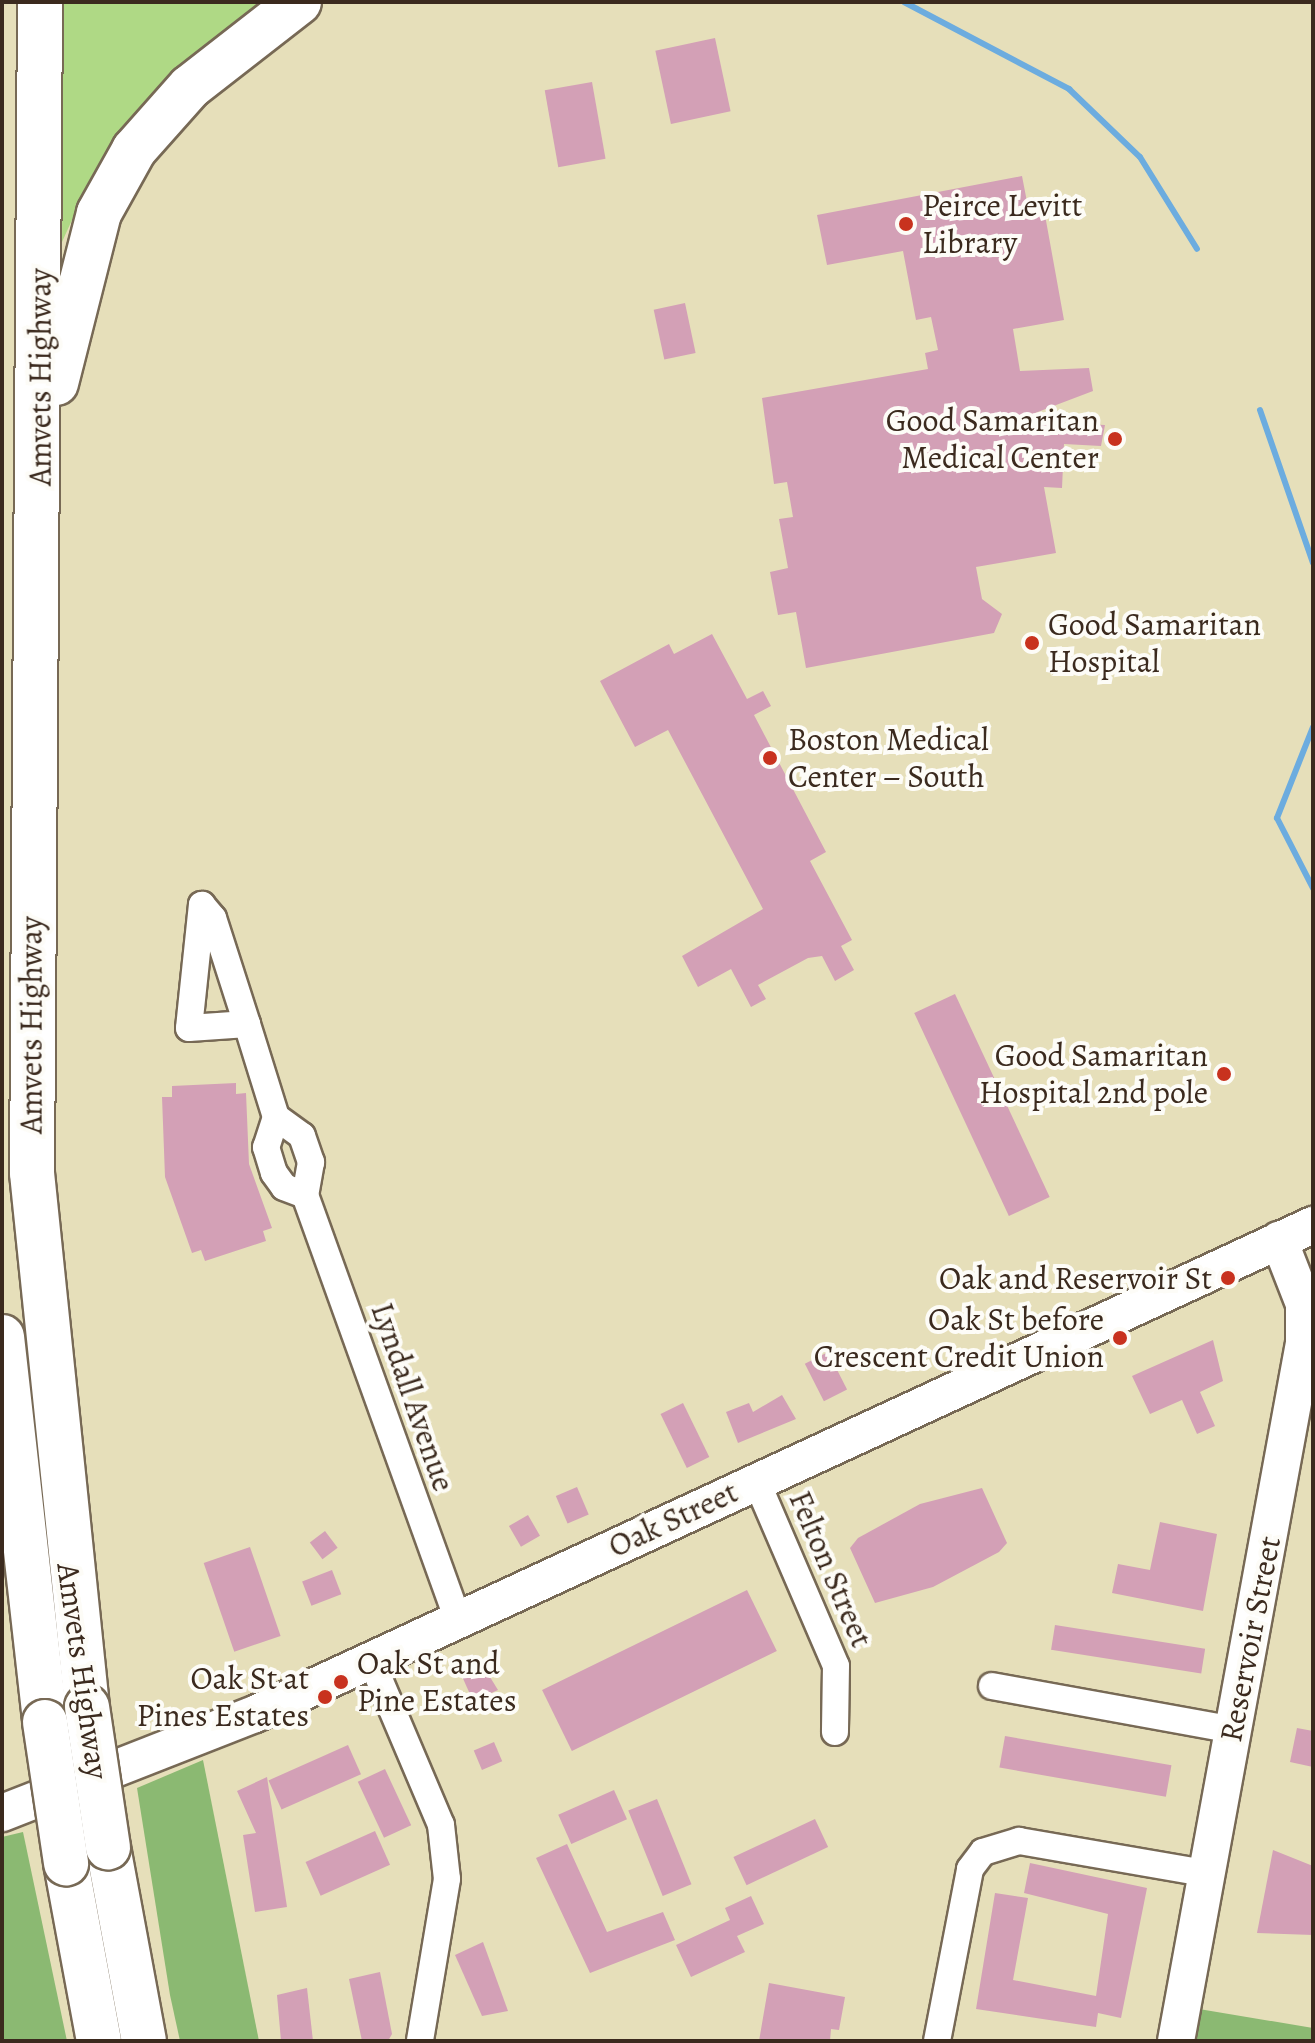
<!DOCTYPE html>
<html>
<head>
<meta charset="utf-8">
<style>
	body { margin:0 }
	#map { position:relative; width:1315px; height:2043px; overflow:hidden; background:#e6dfba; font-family:Alegreya,serif }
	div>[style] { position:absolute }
	.green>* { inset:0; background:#afd985 }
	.forest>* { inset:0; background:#8bb972 }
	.stream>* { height:6px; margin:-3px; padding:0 3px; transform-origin:3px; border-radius:3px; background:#6cacdf }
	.building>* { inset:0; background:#d3a0b6; transform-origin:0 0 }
	.roads { filter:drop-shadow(2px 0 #776955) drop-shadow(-2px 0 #776955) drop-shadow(0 2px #776955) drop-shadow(0 -2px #776955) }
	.street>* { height:26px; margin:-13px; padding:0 13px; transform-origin:13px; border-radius:13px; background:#fff }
	.secondary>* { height:36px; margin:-18px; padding:0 18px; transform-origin:18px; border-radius:18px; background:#fff }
	.highway>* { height:44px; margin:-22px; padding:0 22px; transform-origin:22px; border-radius:22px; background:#fff }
	.bridges { filter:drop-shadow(2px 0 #776955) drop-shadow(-2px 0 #776955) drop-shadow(0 2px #776955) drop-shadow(0 -2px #776955) }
	.highway-bridge>* { height:44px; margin:-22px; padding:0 22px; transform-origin:22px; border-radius:22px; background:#fff }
	.dots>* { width:22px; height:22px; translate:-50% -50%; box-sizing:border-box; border:4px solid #fdfcf7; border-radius:50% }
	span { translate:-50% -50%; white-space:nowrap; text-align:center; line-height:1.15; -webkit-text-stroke:8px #fdfcf7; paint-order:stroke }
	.poi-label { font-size:32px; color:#3b2a1e }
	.left { translate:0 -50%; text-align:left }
	.right { translate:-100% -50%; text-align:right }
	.street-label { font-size:32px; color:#3b2a1e }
	.frame { position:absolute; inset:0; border:4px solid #3b2a1e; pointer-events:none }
</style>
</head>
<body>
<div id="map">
	<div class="green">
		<div style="clip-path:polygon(63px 2px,278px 2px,175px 79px,92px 176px,62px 242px)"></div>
	</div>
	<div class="forest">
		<div style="clip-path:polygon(203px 1760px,259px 2041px,180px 2041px,170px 1995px,137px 1788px)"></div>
		<div style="clip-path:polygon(23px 1832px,67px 2041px,2px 2041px,2px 1837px)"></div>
		<div style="clip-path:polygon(1199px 2009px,1313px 2028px,1313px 2041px,1194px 2041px)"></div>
	</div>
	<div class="stream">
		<div style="left:904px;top:2px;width:187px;rotate:27.8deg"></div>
		<div style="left:1069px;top:89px;width:98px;rotate:43.8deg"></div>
		<div style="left:1140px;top:157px;width:108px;rotate:58.2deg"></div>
		<div style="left:1260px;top:410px;width:162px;rotate:70.9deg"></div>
		<div style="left:1313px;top:727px;width:98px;rotate:111.6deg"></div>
		<div style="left:1277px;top:818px;width:79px;rotate:62.8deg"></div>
	</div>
	<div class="building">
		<div style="left:715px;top:38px;width:75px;height:61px;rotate:78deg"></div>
		<div style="left:592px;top:82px;width:78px;height:48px;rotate:80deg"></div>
		<div style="clip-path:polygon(1022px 176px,1028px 207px,1043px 204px,1064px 320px,1013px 329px,1020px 371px,1089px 368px,1093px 391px,1014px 421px,1105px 425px,1101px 446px,1064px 444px,1062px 488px,1044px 487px,1056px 553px,976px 567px,982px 599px,1002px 614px,994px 633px,806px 668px,796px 612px,778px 615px,770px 572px,788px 568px,779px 519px,793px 517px,787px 482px,774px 484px,762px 398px,928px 369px,925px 353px,938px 350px,931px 317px,916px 320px,903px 251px,827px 265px,817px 215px)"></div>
		<div style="left:685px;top:303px;width:51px;height:32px;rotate:78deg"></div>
		<div style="clip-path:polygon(712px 634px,747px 699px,763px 691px,771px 706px,754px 715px,826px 852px,810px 861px,852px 940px,841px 946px,854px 970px,835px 981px,822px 956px,808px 958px,758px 985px,766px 999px,751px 1007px,731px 969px,698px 987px,682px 956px,763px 909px,668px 730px,635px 747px,600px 681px,669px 644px,674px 654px)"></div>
		<div style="left:955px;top:994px;width:224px;height:45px;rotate:65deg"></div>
		<div style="clip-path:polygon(236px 1083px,236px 1094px,246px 1093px,249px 1164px,272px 1228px,263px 1231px,266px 1241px,205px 1261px,201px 1250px,192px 1253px,165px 1177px,162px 1097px,172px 1097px,172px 1086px)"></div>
		<div style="clip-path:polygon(1213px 1340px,1223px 1381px,1200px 1392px,1215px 1426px,1197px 1434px,1182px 1400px,1150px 1414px,1132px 1376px)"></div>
		<div style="left:828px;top:1352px;width:42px;height:26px;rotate:63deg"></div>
		<div style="clip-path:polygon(782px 1395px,796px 1419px,738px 1443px,726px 1412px,749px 1403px,753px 1412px)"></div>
		<div style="left:683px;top:1403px;width:60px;height:25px;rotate:64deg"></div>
		<div style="left:577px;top:1487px;width:30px;height:23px;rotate:67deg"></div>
		<div style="clip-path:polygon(982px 1488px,1007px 1543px,999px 1552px,933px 1587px,875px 1603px,850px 1548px,858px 1538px,920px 1504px)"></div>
		<div style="left:528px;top:1515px;width:24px;height:22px;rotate:60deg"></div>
		<div style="clip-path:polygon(1160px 1522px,1217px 1534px,1203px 1611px,1112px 1593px,1118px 1564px,1150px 1570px)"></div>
		<div style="left:325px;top:1531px;width:21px;height:19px;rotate:53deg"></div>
		<div style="left:250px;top:1547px;width:94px;height:49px;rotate:71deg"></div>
		<div style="left:332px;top:1570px;width:26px;height:32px;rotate:69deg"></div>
		<div style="left:747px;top:1590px;width:68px;height:228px;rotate:64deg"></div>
		<div style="left:1055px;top:1625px;width:152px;height:25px;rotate:9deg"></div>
		<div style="clip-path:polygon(477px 1656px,498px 1690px,473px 1701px,457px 1665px)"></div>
		<div style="clip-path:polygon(1297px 1728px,1313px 1731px,1313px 1767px,1290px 1762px)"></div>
		<div style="left:1005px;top:1736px;width:169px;height:32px;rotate:10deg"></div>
		<div style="left:494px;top:1742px;width:21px;height:22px;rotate:67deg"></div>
		<div style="left:348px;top:1745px;width:32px;height:87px;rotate:66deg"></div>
		<div style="left:385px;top:1769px;width:62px;height:30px;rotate:65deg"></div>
		<div style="clip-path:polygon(267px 1777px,287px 1907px,255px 1912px,243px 1835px,256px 1833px,237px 1791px)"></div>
		<div style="left:614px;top:1790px;width:32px;height:61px;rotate:66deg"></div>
		<div style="left:657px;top:1799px;width:92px;height:31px;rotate:68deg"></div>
		<div style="left:815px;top:1819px;width:31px;height:90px;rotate:65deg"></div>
		<div style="left:375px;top:1831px;width:37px;height:76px;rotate:66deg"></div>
		<div style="clip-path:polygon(567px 1844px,607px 1932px,663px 1912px,675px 1940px,590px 1973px,536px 1858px)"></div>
		<div style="clip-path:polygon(1273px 1850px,1313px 1866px,1313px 1935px,1257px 1933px)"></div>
		<div style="clip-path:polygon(1030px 1863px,1147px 1888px,1121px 2018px,1098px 2013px,1096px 2027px,976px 2009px,995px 1893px,1028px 1898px,1013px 1980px,1096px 1996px,1108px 1914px,1024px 1893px)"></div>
		<div style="clip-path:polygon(751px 1896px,764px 1924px,737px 1936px,745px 1952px,691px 1977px,676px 1945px,730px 1920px,725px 1908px)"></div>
		<div style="clip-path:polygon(483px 1942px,508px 2011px,482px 2016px,455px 1955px)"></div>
		<div style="clip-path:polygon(380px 1972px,392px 2034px,388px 2041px,362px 2041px,349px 1979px)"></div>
		<div style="clip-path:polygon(769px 1983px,845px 1997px,839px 2030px,831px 2029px,830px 2041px,759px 2041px)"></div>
		<div style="clip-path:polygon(307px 1988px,313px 2041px,281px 2041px,277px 1995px)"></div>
	</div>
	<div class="roads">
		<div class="street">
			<div style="left:247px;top:1024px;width:58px;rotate:176.1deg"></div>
			<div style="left:189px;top:1028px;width:124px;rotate:-84deg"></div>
			<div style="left:202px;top:905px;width:17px;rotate:50deg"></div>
			<div style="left:213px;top:918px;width:111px;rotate:72.2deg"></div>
			<div style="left:247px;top:1024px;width:97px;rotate:72.7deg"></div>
			<div style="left:276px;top:1117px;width:32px;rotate:36deg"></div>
			<div style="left:302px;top:1136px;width:28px;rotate:71deg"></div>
			<div style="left:311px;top:1162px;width:34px;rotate:100deg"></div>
			<div style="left:305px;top:1195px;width:452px;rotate:70.2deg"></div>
			<div style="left:276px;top:1117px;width:32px;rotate:108deg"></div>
			<div style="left:266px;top:1147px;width:27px;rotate:73deg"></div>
			<div style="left:274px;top:1173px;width:17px;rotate:54deg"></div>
			<div style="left:284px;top:1187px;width:22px;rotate:21deg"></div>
			<div style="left:756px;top:1480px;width:202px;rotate:66.7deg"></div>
			<div style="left:836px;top:1666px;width:66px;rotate:90.9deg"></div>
			<div style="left:371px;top:1660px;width:179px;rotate:67deg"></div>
			<div style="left:441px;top:1825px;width:54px;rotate:83.7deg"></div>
			<div style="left:447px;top:1879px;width:164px;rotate:99.5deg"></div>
			<div style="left:992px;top:1686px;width:245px;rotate:10.3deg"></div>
			<div style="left:937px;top:2041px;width:175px;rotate:-79.1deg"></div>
			<div style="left:970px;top:1869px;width:21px;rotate:-53deg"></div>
			<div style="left:983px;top:1852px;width:38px;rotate:-17deg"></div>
			<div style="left:1019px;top:1841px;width:189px;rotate:9.8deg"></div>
		</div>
		<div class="secondary">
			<div style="left:2px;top:1813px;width:272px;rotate:-21.4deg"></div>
			<div style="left:255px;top:1714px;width:1166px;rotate:-24.81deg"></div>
			<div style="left:1176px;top:2041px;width:710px;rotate:-79.61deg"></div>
			<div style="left:1304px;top:1343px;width:39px;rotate:-90deg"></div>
			<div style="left:1304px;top:1304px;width:69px;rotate:-111.3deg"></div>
		</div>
		<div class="highway">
			<div style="left:40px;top:2px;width:1171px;rotate:90.39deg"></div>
			<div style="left:32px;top:1173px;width:537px;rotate:84.12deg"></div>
			<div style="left:56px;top:383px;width:175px;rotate:-75.8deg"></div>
			<div style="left:99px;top:213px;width:72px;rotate:-60.9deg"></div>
			<div style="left:134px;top:150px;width:84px;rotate:-48.4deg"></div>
			<div style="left:190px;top:87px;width:138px;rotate:-37.9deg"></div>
			<div style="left:2px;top:1337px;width:387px;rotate:83.6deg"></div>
			<div style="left:108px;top:1847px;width:197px;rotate:79.5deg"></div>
			<div style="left:66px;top:1863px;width:181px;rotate:79.5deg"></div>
		</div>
	</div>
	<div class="bridges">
		<div class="highway-bridge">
			<div style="left:87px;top:1707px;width:142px;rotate:81.5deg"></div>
			<div style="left:45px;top:1722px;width:143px;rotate:81.5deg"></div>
		</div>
	</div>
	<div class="dots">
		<div style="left:906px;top:224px;background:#c8321e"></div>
		<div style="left:1115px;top:439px;background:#c8321e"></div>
		<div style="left:1032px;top:643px;background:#c8321e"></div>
		<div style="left:770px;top:758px;background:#c8321e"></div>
		<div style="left:1224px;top:1074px;background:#c8321e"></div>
		<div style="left:1228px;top:1278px;background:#c8321e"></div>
		<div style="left:1120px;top:1338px;background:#c8321e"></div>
		<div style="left:341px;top:1682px;background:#c8321e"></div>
		<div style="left:325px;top:1697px;background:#c8321e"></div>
	</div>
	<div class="poi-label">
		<span class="left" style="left:922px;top:224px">Peirce Levitt<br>Library</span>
		<span class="right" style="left:1099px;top:439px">Good Samaritan<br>Medical Center</span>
		<span class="left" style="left:1048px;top:643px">Good Samaritan<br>Hospital</span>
		<span class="left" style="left:788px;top:758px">Boston Medical<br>Center – South</span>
		<span class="right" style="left:1208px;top:1074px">Good Samaritan<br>Hospital 2nd pole</span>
		<span class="right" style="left:1212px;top:1278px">Oak and Reservoir St</span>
		<span class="right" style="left:1104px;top:1338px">Oak St before<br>Crescent Credit Union</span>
		<span class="left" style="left:357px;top:1682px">Oak St and<br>Pine Estates</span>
		<span class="right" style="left:309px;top:1697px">Oak St at<br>Pines Estates</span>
	</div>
	<div class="street-label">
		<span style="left:40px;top:377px;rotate:-90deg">Amvets Highway</span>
		<span style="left:31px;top:1025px;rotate:-90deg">Amvets Highway</span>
		<span style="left:413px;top:1397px;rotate:71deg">Lyndall Avenue</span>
		<span style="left:673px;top:1519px;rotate:-25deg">Oak Street</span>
		<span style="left:831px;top:1569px;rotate:67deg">Felton Street</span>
		<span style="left:1250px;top:1639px;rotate:-79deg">Reservoir Street</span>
		<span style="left:83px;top:1671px;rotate:82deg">Amvets Highway</span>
	</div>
	<div class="frame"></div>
</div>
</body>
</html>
